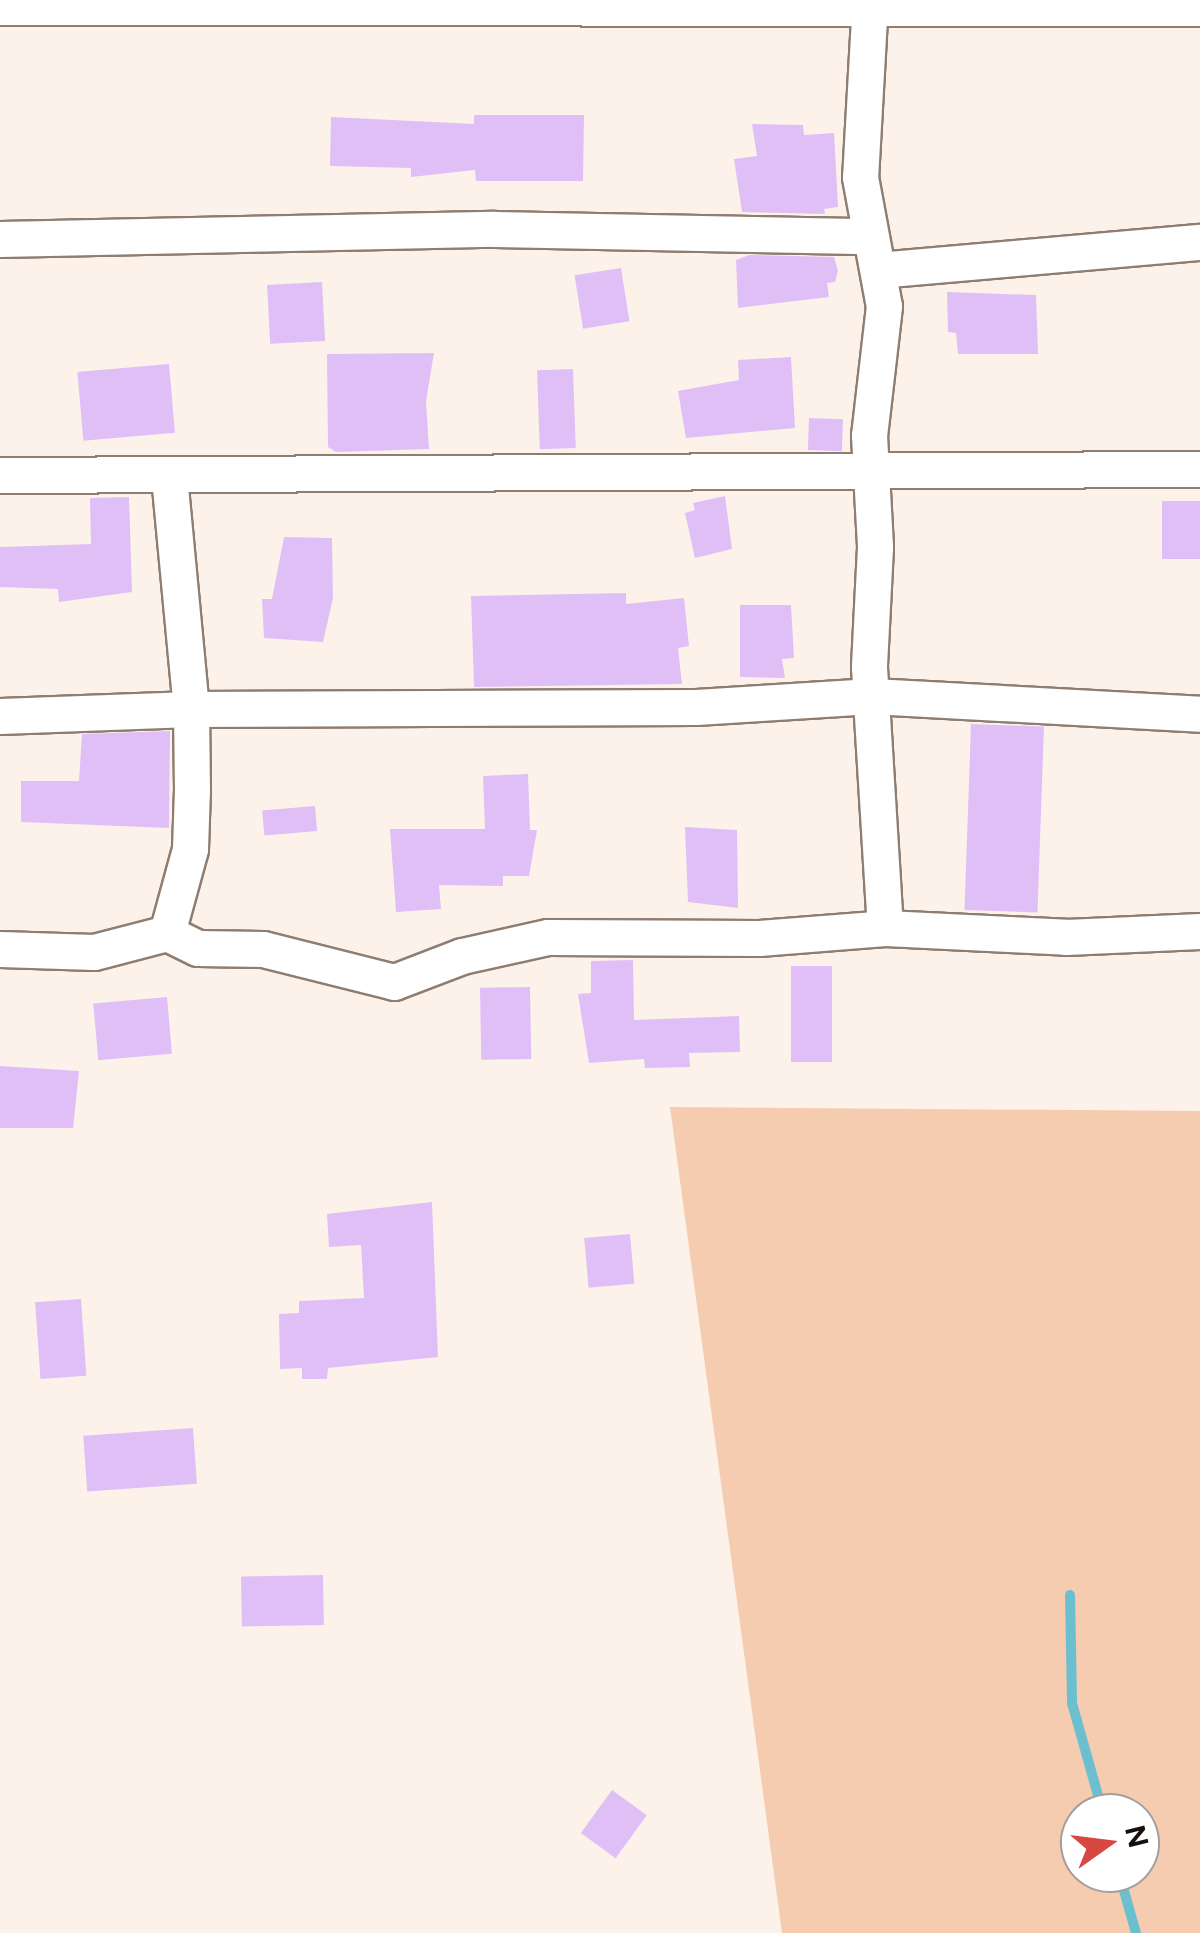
<!DOCTYPE html>
<html>
<head>
<meta charset="utf-8">
<style>
	body { margin:0 }
	#map { position:relative; width:1200px; height:1933px; overflow:hidden; background:#fdf2ea; font-family:Figtree,sans-serif }
	div>[style] { position:absolute }
	.green>* { inset:0; background:#f5ccaf }
	.stream>* { height:10px; margin:-5px; padding:0 5px; transform-origin:5px; border-radius:5px; background:#6cbfcf }
	.building>* { inset:0; background:#e0bff7; transform-origin:0 0 }
	.roads { filter:drop-shadow(2px 0 #8e7d71) drop-shadow(-2px 0 #8e7d71) drop-shadow(0 2px #8e7d71) drop-shadow(0 -2px #8e7d71) }
	.minor>* { height:35px; margin:-17.5px; padding:0 17.5px; transform-origin:17.5px; border-radius:17.5px; background:#fff }
	span { translate:-50% -50%; white-space:nowrap; text-align:center; line-height:1.15; -webkit-text-stroke:9px #fff; paint-order:stroke }
	.north { position:absolute; left:1060px; top:1793px; width:100px; height:100px; box-sizing:border-box; background:#fff; border:2px solid #a29f9d; border-radius:50%; rotate:76deg; font-size:28px; font-weight:700; line-height:40px; text-align:center; color:#160f0b }
	.north::after { content:''; display:block; margin:auto; width:35px; height:45px; background:#d64841; clip-path:polygon(50% 0,100% 100%,50% 72%,0 100%) }
</style>
</head>
<body>
<div id="map">
	<div class="green">
		<div style="clip-path:polygon(evenodd,670px 1107px,1200px 1111px,1200px 1933px,782px 1933px,670px 1107px,1080px 1813px,1140px 1813px,1140px 1873px,1080px 1873px,1080px 1813px)"></div>
	</div>
	<div class="stream">
		<div style="left:1070px;top:1595px;width:108px;rotate:88.9deg"></div>
		<div style="left:1072px;top:1703px;width:114px;rotate:74.3deg"></div>
		<div style="left:1119px;top:1873px;width:62px;rotate:74.2deg"></div>
	</div>
	<div class="building">
		<div style="clip-path:polygon(474px 115px,584px 115px,583px 181px,476px 181px,475px 170px,411px 177px,411px 168px,330px 166px,331px 117px,474px 124px)"></div>
		<div style="clip-path:polygon(752px 124px,803px 125px,804px 135px,834px 133px,838px 207px,824px 209px,825px 214px,742px 212px,734px 159px,757px 156px)"></div>
		<div style="clip-path:polygon(749px 255px,834px 257px,838px 271px,835px 282px,827px 283px,829px 297px,738px 308px,736px 260px)"></div>
		<div style="left:621px;top:268px;width:54px;height:47px;rotate:81deg"></div>
		<div style="left:322px;top:282px;width:59px;height:55px;rotate:87deg"></div>
		<div style="clip-path:polygon(947px 292px,1036px 295px,1038px 354px,958px 354px,956px 333px,948px 332px)"></div>
		<div style="clip-path:polygon(434px 353px,426px 401px,429px 449px,336px 452px,328px 447px,327px 354px)"></div>
		<div style="clip-path:polygon(791px 357px,795px 428px,686px 438px,678px 391px,739px 380px,738px 360px)"></div>
		<div style="left:169px;top:364px;width:69px;height:92px;rotate:85deg"></div>
		<div style="left:573px;top:369px;width:79px;height:36px;rotate:88deg"></div>
		<div style="left:809px;top:418px;width:34px;height:32px;rotate:2deg"></div>
		<div style="clip-path:polygon(725px 496px,732px 549px,695px 558px,685px 513px,695px 510px,693px 503px)"></div>
		<div style="clip-path:polygon(129px 497px,132px 592px,59px 602px,58px 589px,0 587px,0 547px,91px 544px,90px 498px)"></div>
		<div style="left:1200px;top:501px;width:58px;height:38px;rotate:90deg"></div>
		<div style="clip-path:polygon(284px 537px,332px 538px,333px 598px,323px 642px,264px 638px,262px 599px,272px 599px)"></div>
		<div style="clip-path:polygon(626px 593px,626px 604px,684px 598px,689px 646px,678px 648px,682px 684px,474px 687px,471px 596px)"></div>
		<div style="clip-path:polygon(740px 605px,791px 605px,794px 658px,782px 659px,785px 678px,740px 677px)"></div>
		<div style="left:971px;top:724px;width:73px;height:186px;rotate:2deg"></div>
		<div style="clip-path:polygon(170px 731px,169px 828px,21px 822px,21px 781px,79px 781px,82px 734px)"></div>
		<div style="clip-path:polygon(528px 774px,530px 830px,537px 830px,529px 876px,503px 876px,503px 886px,439px 885px,441px 909px,396px 912px,390px 829px,485px 829px,483px 776px)"></div>
		<div style="left:315px;top:806px;width:25px;height:53px;rotate:85deg"></div>
		<div style="clip-path:polygon(685px 827px,737px 830px,738px 908px,688px 902px)"></div>
		<div style="clip-path:polygon(633px 960px,634px 1020px,739px 1016px,740px 1052px,689px 1053px,690px 1067px,645px 1068px,644px 1059px,589px 1063px,578px 994px,591px 993px,591px 961px)"></div>
		<div style="left:791px;top:966px;width:41px;height:96px"></div>
		<div style="left:530px;top:987px;width:72px;height:50px;rotate:89deg"></div>
		<div style="left:167px;top:997px;width:57px;height:74px;rotate:85deg"></div>
		<div style="clip-path:polygon(0 1066px,79px 1071px,73px 1128px,0 1128px)"></div>
		<div style="clip-path:polygon(432px 1202px,438px 1357px,328px 1368px,327px 1379px,302px 1379px,302px 1368px,280px 1369px,279px 1314px,299px 1313px,299px 1301px,364px 1298px,361px 1245px,329px 1247px,327px 1214px)"></div>
		<div style="left:630px;top:1234px;width:50px;height:46px;rotate:85deg"></div>
		<div style="left:81px;top:1299px;width:77px;height:46px;rotate:86deg"></div>
		<div style="left:193px;top:1428px;width:56px;height:110px;rotate:86deg"></div>
		<div style="left:323px;top:1575px;width:50px;height:82px;rotate:89deg"></div>
		<div style="left:612px;top:1790px;width:43px;height:53px;rotate:36deg"></div>
	</div>
	<div class="roads">
		<div class="minor">
			<div style="left:870px;top:0;width:177px;rotate:93.2deg"></div>
			<div style="left:860px;top:177px;width:131px;rotate:79.5deg"></div>
			<div style="left:884px;top:306px;width:130px;rotate:96.6deg"></div>
			<div style="left:869px;top:435px;width:112px;rotate:86.9deg"></div>
			<div style="left:875px;top:547px;width:120px;rotate:92.9deg"></div>
			<div style="left:869px;top:667px;width:261px;rotate:86.5deg"></div>
			<div style="left:885px;top:928px;width:181px;rotate:2.8deg"></div>
			<div style="left:1066px;top:937px;width:134px;rotate:-2.6deg"></div>
			<div style="left:0;top:7px;width:1200px;rotate:0.05deg"></div>
			<div style="left:0;top:239px;width:494px;rotate:-1.2deg"></div>
			<div style="left:494px;top:229px;width:375px;rotate:1.1deg"></div>
			<div style="left:878px;top:270px;width:323px;rotate:-5deg"></div>
			<div style="left:0;top:475px;width:1200px;rotate:-0.29deg"></div>
			<div style="left:0;top:716px;width:191px;rotate:-2.1deg"></div>
			<div style="left:191px;top:709px;width:505px;rotate:-0.23deg"></div>
			<div style="left:696px;top:707px;width:176px;rotate:-3.6deg"></div>
			<div style="left:872px;top:696px;width:328px;rotate:3.1deg"></div>
			<div style="left:167px;top:933px;width:34px;rotate:26deg"></div>
			<div style="left:198px;top:948px;width:65px;rotate:0.9deg"></div>
			<div style="left:263px;top:949px;width:135px;rotate:14.1deg"></div>
			<div style="left:394px;top:982px;width:73px;rotate:-20.9deg"></div>
			<div style="left:462px;top:956px;width:88px;rotate:-12.5deg"></div>
			<div style="left:548px;top:937px;width:211px;rotate:0.3deg"></div>
			<div style="left:759px;top:938px;width:126px;rotate:-4.5deg"></div>
			<div style="left:0;top:949px;width:94px;rotate:1.8deg"></div>
			<div style="left:94px;top:952px;width:75px;rotate:-14.6deg"></div>
			<div style="left:167px;top:933px;width:87px;rotate:-74.7deg"></div>
			<div style="left:190px;top:849px;width:59px;rotate:-88.1deg"></div>
			<div style="left:192px;top:790px;width:81px;rotate:-90.7deg"></div>
			<div style="left:191px;top:709px;width:235px;rotate:-95.4deg"></div>
		</div>
	</div>
	<div class="north">N</div>
</div>
</body>
</html>
